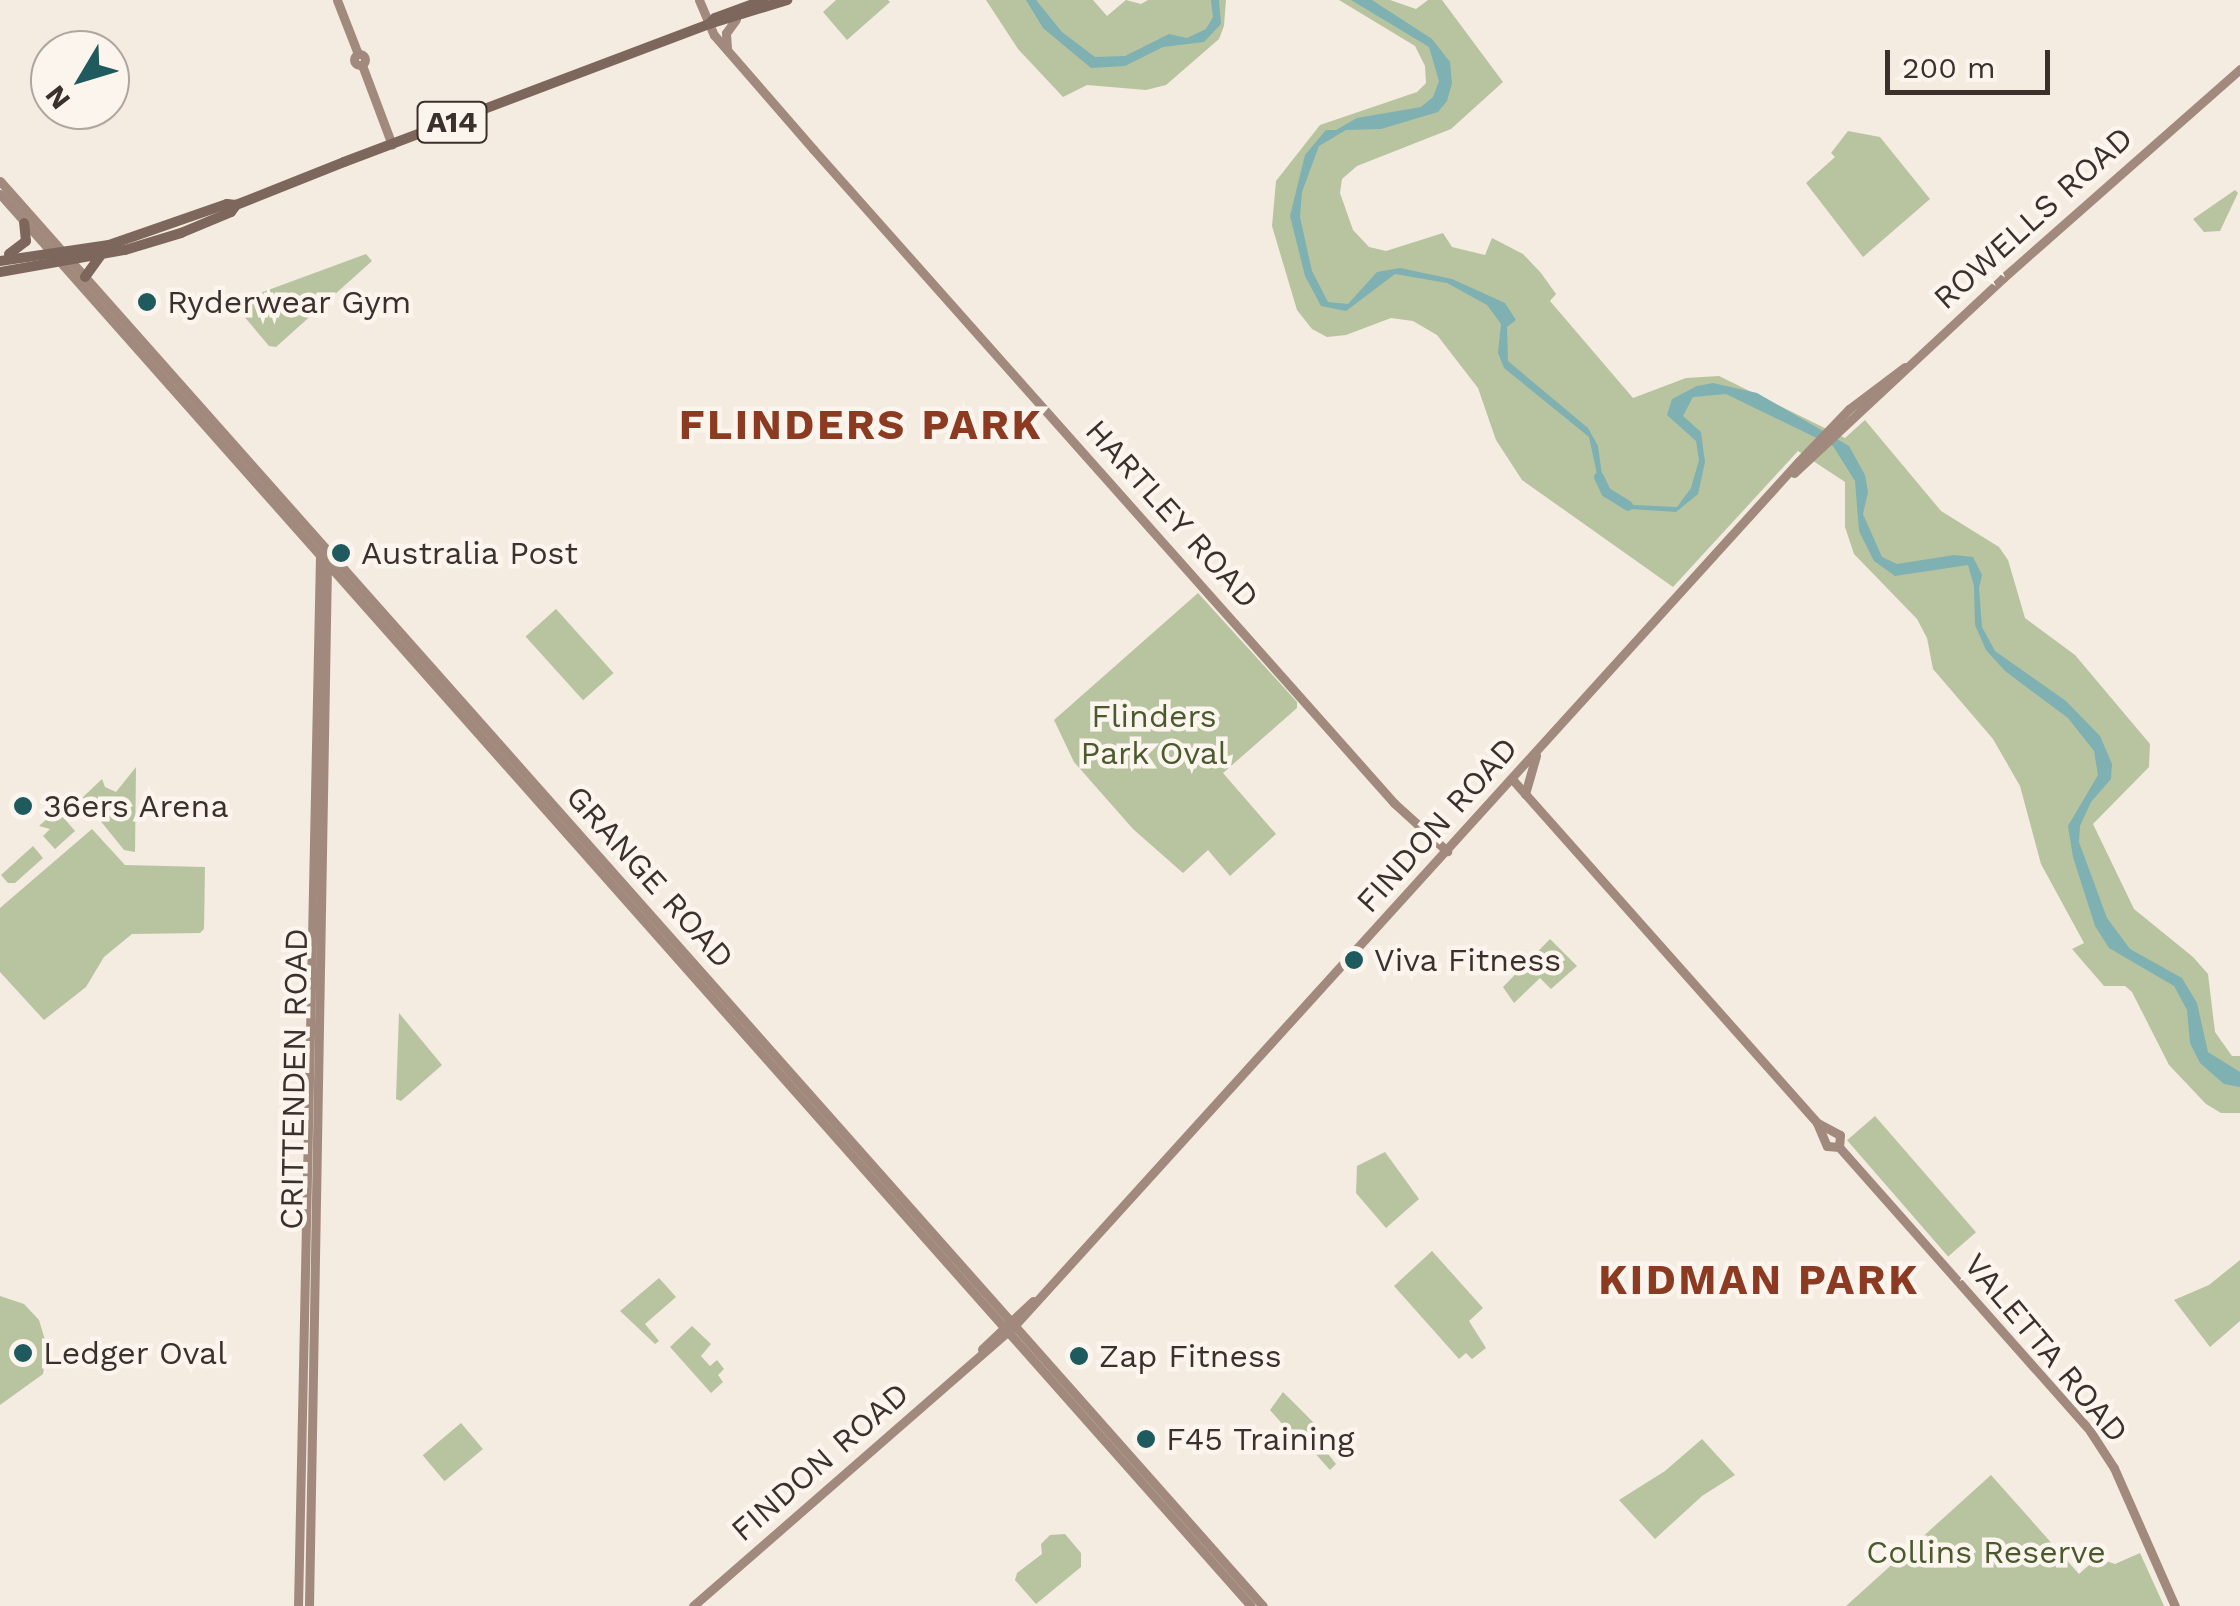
<!DOCTYPE html>
<html>
<head>
<meta charset="utf-8">
<style>
	body { margin:0 }
	#map { position:relative; width:2240px; height:1606px; overflow:hidden; background:#f4ebe1; font-family:"Work Sans",sans-serif }
	div>[style] { position:absolute }
	.green>* { inset:0; background:#b8c4a0; transform-origin:0 0 }
	.water>* { inset:0; background:#7fb0b2 }
	.river>* { height:10px; margin:-5px; padding:0 5px; transform-origin:5px; border-radius:5px; background:#7fb0b2 }
	.secondary>* { height:9px; margin:-4.5px; padding:0 4.5px; transform-origin:4.5px; border-radius:4.5px; background:#a18a7d }
	.secondary>.ring { margin:-4.5px; padding:0; box-sizing:content-box; background:none; border:9px solid #a18a7d; border-radius:50% }
	.primary>* { height:10px; margin:-5px; padding:0 5px; transform-origin:5px; border-radius:5px; background:#7d675c }
	.dots>* { width:28px; height:28px; translate:-50% -50%; box-sizing:border-box; border:5px solid #fbf5ee; border-radius:50% }
	span { translate:-50% -50%; white-space:nowrap; text-align:center; line-height:1.15; -webkit-text-stroke:9px #fbf5ee; paint-order:stroke }
	.shield-label span { padding:2px 8px; background:#fbf5ee; border:2px solid; border-radius:8px; -webkit-text-stroke-width:0 }
	.shield-label { font-size:30px; color:#3b302b; font-weight:700 }
	.street-label { font-size:32px; color:#3b302b }
	.poi-label { font-size:32px; color:#3b302b }
	.left { translate:0 -50%; text-align:left }
	.park-label { font-size:32px; color:#4a5a2e }
	.district-label { font-size:42px; color:#8c3b22; font-weight:700; letter-spacing:2.5px }
	.north { position:absolute; left:30px; top:30px; width:100px; height:100px; box-sizing:border-box; background:#fbf5ee; border:2px solid #aea6a0; border-radius:50%; rotate:232deg; font-size:28px; font-weight:700; line-height:40px; text-align:center; color:#3b302b }
	.north::after { content:''; display:block; margin:auto; width:35px; height:45px; background:#1f5a5e; clip-path:polygon(50% 0,100% 100%,50% 72%,0 100%) }
	.scale { position:absolute; left:1885px; top:50px; width:165px; height:45px; box-sizing:border-box; border:5px solid #3b302b; border-top:0; padding-left:12px; font-size:30px; line-height:35px; white-space:nowrap; color:#3b302b; -webkit-text-stroke:8px #fbf5ee; paint-order:stroke }
</style>
</head>
<body>
<div id="map">
	<div class="green">
		<div style="clip-path:polygon(836px 0,888px 0,890px 2px,847px 40px,823px 12px)"></div>
		<div style="clip-path:polygon(986px 0,1093px 0,1107px 16px,1126px 0,1141px 4px,1148px 0,1226px 0,1224px 26px,1219px 39px,1166px 85px,1146px 90px,1087px 85px,1063px 97px,1018px 49px)"></div>
		<div style="clip-path:polygon(1339px 0,1390px 0,1416px 9px,1428px 0,1442px 0,1503px 82px,1451px 129px,1357px 166px,1342px 179px,1340px 193px,1353px 230px,1369px 247px,1386px 251px,1443px 233px,1452px 247px,1485px 255px,1492px 238px,1523px 254px,1541px 273px,1556px 294px,1550px 301px,1633px 398px,1686px 378px,1719px 376px,1845px 438px,1865px 420px,1941px 511px,1999px 547px,2008px 560px,2025px 618px,2075px 655px,2150px 744px,2149px 767px,2093px 824px,2134px 909px,2193px 957px,2208px 974px,2215px 1032px,2232px 1056px,2240px 1056px,2240px 1113px,2221px 1113px,2206px 1104px,2169px 1065px,2132px 992px,2125px 986px,2104px 986px,2072px 949px,2084px 943px,2041px 864px,2020px 786px,1993px 739px,1933px 669px,1927px 638px,1917px 619px,1854px 554px,1845px 527px,1845px 482px,1798px 451px,1673px 587px,1522px 480px,1496px 440px,1478px 388px,1437px 335px,1413px 321px,1391px 318px,1346px 335px,1327px 337px,1312px 329px,1297px 310px,1272px 226px,1276px 181px,1320px 125px,1417px 92px,1426px 83px,1425px 66px,1415px 46px)"></div>
		<div style="clip-path:polygon(1848px 131px,1880px 137px,1930px 199px,1863px 257px,1806px 183px,1835px 157px,1831px 153px)"></div>
		<div style="clip-path:polygon(2235px 190px,2238px 193px,2220px 231px,2204px 232px,2193px 219px)"></div>
		<div style="clip-path:polygon(366px 254px,372px 261px,276px 347px,269px 346px,237px 308px,238px 301px)"></div>
		<div style="clip-path:polygon(1198px 593px,1297px 702px,1297px 708px,1223px 773px,1276px 834px,1230px 876px,1208px 850px,1183px 873px,1133px 829px,1074px 762px,1054px 720px)"></div>
		<div style="left:556px;top:609px;width:86px;height:41px;rotate:48deg"></div>
		<div style="clip-path:polygon(136px 767px,135px 852px,124px 850px,82px 798px,102px 779px,105px 787px,116px 792px)"></div>
		<div style="clip-path:polygon(57px 810px,75px 831px,55px 849px,43px 836px,50px 829px,39px 826px)"></div>
		<div style="clip-path:polygon(92px 829px,125px 865px,205px 867px,204px 929px,200px 933px,132px 934px,104px 957px,86px 987px,44px 1020px,0 972px,0 908px)"></div>
		<div style="clip-path:polygon(33px 846px,43px 858px,15px 883px,8px 883px,1px 875px)"></div>
		<div style="clip-path:polygon(1550px 939px,1577px 966px,1551px 989px,1540px 978px,1514px 1003px,1503px 987px)"></div>
		<div style="clip-path:polygon(399px 1013px,442px 1065px,401px 1101px,396px 1099px)"></div>
		<div style="left:1875px;top:1116px;width:154px;height:37px;rotate:49deg"></div>
		<div style="clip-path:polygon(1385px 1152px,1419px 1199px,1386px 1228px,1356px 1193px,1357px 1166px)"></div>
		<div style="clip-path:polygon(1432px 1251px,1483px 1308px,1469px 1321px,1486px 1348px,1472px 1359px,1466px 1353px,1459px 1359px,1394px 1286px)"></div>
		<div style="clip-path:polygon(2240px 1260px,2240px 1321px,2210px 1347px,2174px 1300px,2209px 1285px)"></div>
		<div style="clip-path:polygon(659px 1278px,676px 1297px,645px 1324px,659px 1341px,655px 1344px,620px 1311px)"></div>
		<div style="clip-path:polygon(0 1296px,24px 1304px,39px 1320px,47px 1347px,43px 1374px,0 1405px)"></div>
		<div style="clip-path:polygon(692px 1326px,711px 1344px,701px 1356px,710px 1366px,717px 1360px,724px 1369px,718px 1375px,723px 1382px,711px 1393px,670px 1347px)"></div>
		<div style="clip-path:polygon(1283px 1392px,1326px 1435px,1325px 1450px,1336px 1464px,1330px 1470px,1312px 1450px,1308px 1453px,1270px 1410px)"></div>
		<div style="left:461px;top:1423px;width:34px;height:50px;rotate:50deg"></div>
		<div style="clip-path:polygon(1702px 1439px,1735px 1475px,1702px 1496px,1655px 1539px,1619px 1500px,1665px 1471px)"></div>
		<div style="clip-path:polygon(1991px 1475px,2079px 1574px,2097px 1558px,2115px 1564px,2140px 1553px,2164px 1606px,1846px 1606px)"></div>
		<div style="clip-path:polygon(1065px 1534px,1081px 1553px,1081px 1567px,1036px 1604px,1015px 1580px,1017px 1573px,1042px 1554px,1041px 1544px,1050px 1535px)"></div>
	</div>
	<div class="water">
		<div style="clip-path:polygon(1026px 0,1036px 0,1062px 32px,1095px 57px,1125px 56px,1169px 34px,1187px 38px,1206px 29px,1213px 17px,1211px 0,1219px 0,1221px 24px,1204px 42px,1163px 47px,1125px 66px,1091px 68px,1043px 28px)"></div>
		<div style="clip-path:polygon(1351px 0,1372px 0,1432px 39px,1450px 62px,1452px 83px,1447px 101px,1438px 112px,1381px 129px,1346px 130px,1319px 146px,1302px 192px,1300px 217px,1312px 271px,1328px 302px,1348px 304px,1377px 272px,1400px 268px,1452px 279px,1505px 303px,1516px 320px,1507px 327px,1508px 361px,1588px 428px,1598px 446px,1604px 489px,1633px 505px,1677px 507px,1691px 488px,1699px 460px,1696px 441px,1667px 415px,1672px 399px,1697px 386px,1713px 383px,1757px 393px,1849px 446px,1865px 475px,1868px 492px,1863px 514px,1882px 557px,1897px 564px,1954px 555px,1973px 557px,1982px 575px,1979px 588px,1982px 627px,1995px 651px,2066px 701px,2100px 736px,2112px 764px,2111px 779px,2091px 802px,2080px 826px,2079px 842px,2107px 918px,2130px 949px,2182px 978px,2197px 1003px,2208px 1052px,2240px 1072px,2240px 1087px,2224px 1084px,2200px 1063px,2190px 1043px,2187px 1010px,2174px 986px,2109px 948px,2095px 926px,2073px 857px,2068px 826px,2098px 775px,2094px 751px,2068px 718px,2005px 671px,1986px 650px,1975px 625px,1974px 586px,1968px 565px,1895px 576px,1874px 561px,1859px 531px,1855px 481px,1833px 446px,1726px 394px,1693px 397px,1683px 416px,1701px 432px,1705px 462px,1698px 494px,1676px 512px,1631px 509px,1601px 493px,1589px 437px,1504px 368px,1498px 353px,1501px 324px,1487px 305px,1447px 283px,1395px 274px,1346px 311px,1321px 306px,1305px 276px,1290px 216px,1305px 155px,1326px 130px,1336px 130px,1357px 118px,1421px 107px,1433px 97px,1439px 81px,1429px 47px)"></div>
	</div>
	<div class="river">
		<div style="left:1599px;top:477px;width:17px;rotate:65deg"></div>
		<div style="left:1606px;top:492px;width:26px;rotate:32deg"></div>
	</div>
	<div class="secondary">
		<div style="left:337px;top:0;width:58px;rotate:68.7deg"></div>
		<div style="left:699px;top:0;width:38px;rotate:67deg"></div>
		<div style="left:714px;top:35px;width:151px;rotate:49deg"></div>
		<div style="left:813px;top:149px;width:875px;rotate:48.38deg"></div>
		<div style="left:1394px;top:803px;width:72px;rotate:42.2deg"></div>
		<div style="left:727px;top:48px;width:15px;rotate:-94deg"></div>
		<div style="left:726px;top:33px;width:17px;rotate:-54deg"></div>
		<div class="ring" style="left:354.5px;top:54.5px;width:2px;height:2px"></div>
		<div style="left:362px;top:65px;width:85px;rotate:69.4deg"></div>
		<div style="left:0;top:181px;width:1904px;rotate:48.45deg"></div>
		<div style="left:0;top:194px;width:1886px;rotate:48.46deg"></div>
		<div style="left:1794px;top:473px;width:286px;rotate:-43deg"></div>
		<div style="left:2003px;top:278px;width:316px;rotate:-41.4deg"></div>
		<div style="left:1512px;top:779px;width:460px;rotate:48.4deg"></div>
		<div style="left:1817px;top:1123px;width:25px;rotate:67deg"></div>
		<div style="left:1827px;top:1146px;width:12px;rotate:5deg"></div>
		<div style="left:1839px;top:1147px;width:12px;rotate:-85deg"></div>
		<div style="left:1840px;top:1135px;width:26px;rotate:-152deg"></div>
		<div style="left:1525px;top:794px;width:40px;rotate:-74deg"></div>
		<div style="left:1839px;top:1147px;width:379px;rotate:48.5deg"></div>
		<div style="left:2090px;top:1431px;width:44px;rotate:57deg"></div>
		<div style="left:2114px;top:1468px;width:151px;rotate:66.2deg"></div>
		<div style="left:982px;top:1349px;width:70px;rotate:-43.3deg"></div>
		<div style="left:298px;top:1606px;width:1051px;rotate:-88.8deg"></div>
		<div style="left:309px;top:1606px;width:1042px;rotate:-89.01deg"></div>
		<div style="left:693px;top:1606px;width:427px;rotate:-41.1deg"></div>
		<div style="left:1015px;top:1325px;width:1165px;rotate:-47.78deg"></div>
		<div style="left:1798px;top:462px;width:74px;rotate:-46.1deg"></div>
		<div style="left:1849px;top:409px;width:70px;rotate:-36.9deg"></div>
	</div>
	<div class="primary">
		<div style="left:709px;top:24px;width:8px;rotate:-45deg"></div>
		<div style="left:715px;top:18px;width:52px;rotate:-20.2deg"></div>
		<div style="left:9px;top:254px;width:21px;rotate:-37deg"></div>
		<div style="left:26px;top:241px;width:18px;rotate:-96deg"></div>
		<div style="left:0;top:261px;width:110px;rotate:-8.4deg"></div>
		<div style="left:109px;top:245px;width:125px;rotate:-19.2deg"></div>
		<div style="left:227px;top:204px;width:9px;rotate:6deg"></div>
		<div style="left:0;top:272px;width:127px;rotate:-10deg"></div>
		<div style="left:125px;top:250px;width:59px;rotate:-16.9deg"></div>
		<div style="left:181px;top:233px;width:54px;rotate:-22.8deg"></div>
		<div style="left:231px;top:212px;width:9px;rotate:-54deg"></div>
		<div style="left:236px;top:205px;width:116px;rotate:-21.7deg"></div>
		<div style="left:344px;top:162px;width:390px;rotate:-20.7deg"></div>
		<div style="left:709px;top:24px;width:82px;rotate:-17.1deg"></div>
		<div style="left:85px;top:277px;width:27px;rotate:-54deg"></div>
	</div>
	<div class="dots">
		<div style="left:147px;top:302px;background:#1f5a5e"></div>
		<div style="left:341px;top:553px;background:#1f5a5e"></div>
		<div style="left:23px;top:806px;background:#1f5a5e"></div>
		<div style="left:1354px;top:960px;background:#1f5a5e"></div>
		<div style="left:23px;top:1353px;background:#1f5a5e"></div>
		<div style="left:1079px;top:1356px;background:#1f5a5e"></div>
		<div style="left:1146px;top:1439px;background:#1f5a5e"></div>
	</div>
	<div class="shield-label">
		<span style="left:452px;top:122px">A14</span>
	</div>
	<div class="street-label">
		<span style="left:2033px;top:218px;rotate:-42deg">ROWELLS ROAD</span>
		<span style="left:1172px;top:514px;rotate:48deg">HARTLEY ROAD</span>
		<span style="left:1437px;top:825px;rotate:-48deg">FINDON ROAD</span>
		<span style="left:650px;top:877px;rotate:48deg">GRANGE ROAD</span>
		<span style="left:294px;top:1079px;rotate:-89deg">CRITTENDEN ROAD</span>
		<span style="left:2046px;top:1348px;rotate:50deg">VALETTA ROAD</span>
		<span style="left:820px;top:1462px;rotate:-41deg">FINDON ROAD</span>
	</div>
	<div class="poi-label">
		<span class="left" style="left:167px;top:302px">Ryderwear Gym</span>
		<span class="left" style="left:361px;top:553px">Australia Post</span>
		<span class="left" style="left:43px;top:806px">36ers Arena</span>
		<span class="left" style="left:1374px;top:960px">Viva Fitness</span>
		<span class="left" style="left:43px;top:1353px">Ledger Oval</span>
		<span class="left" style="left:1099px;top:1356px">Zap Fitness</span>
		<span class="left" style="left:1166px;top:1439px">F45 Training</span>
	</div>
	<div class="park-label">
		<span style="left:1154px;top:735px">Flinders<br>Park Oval</span>
		<span style="left:1986px;top:1552px">Collins Reserve</span>
	</div>
	<div class="district-label">
		<span style="left:861px;top:425px">FLINDERS PARK</span>
		<span style="left:1759px;top:1280px">KIDMAN PARK</span>
	</div>
	<div class="north">N</div>
	<div class="scale">200 m</div>
</div>
</body>
</html>
